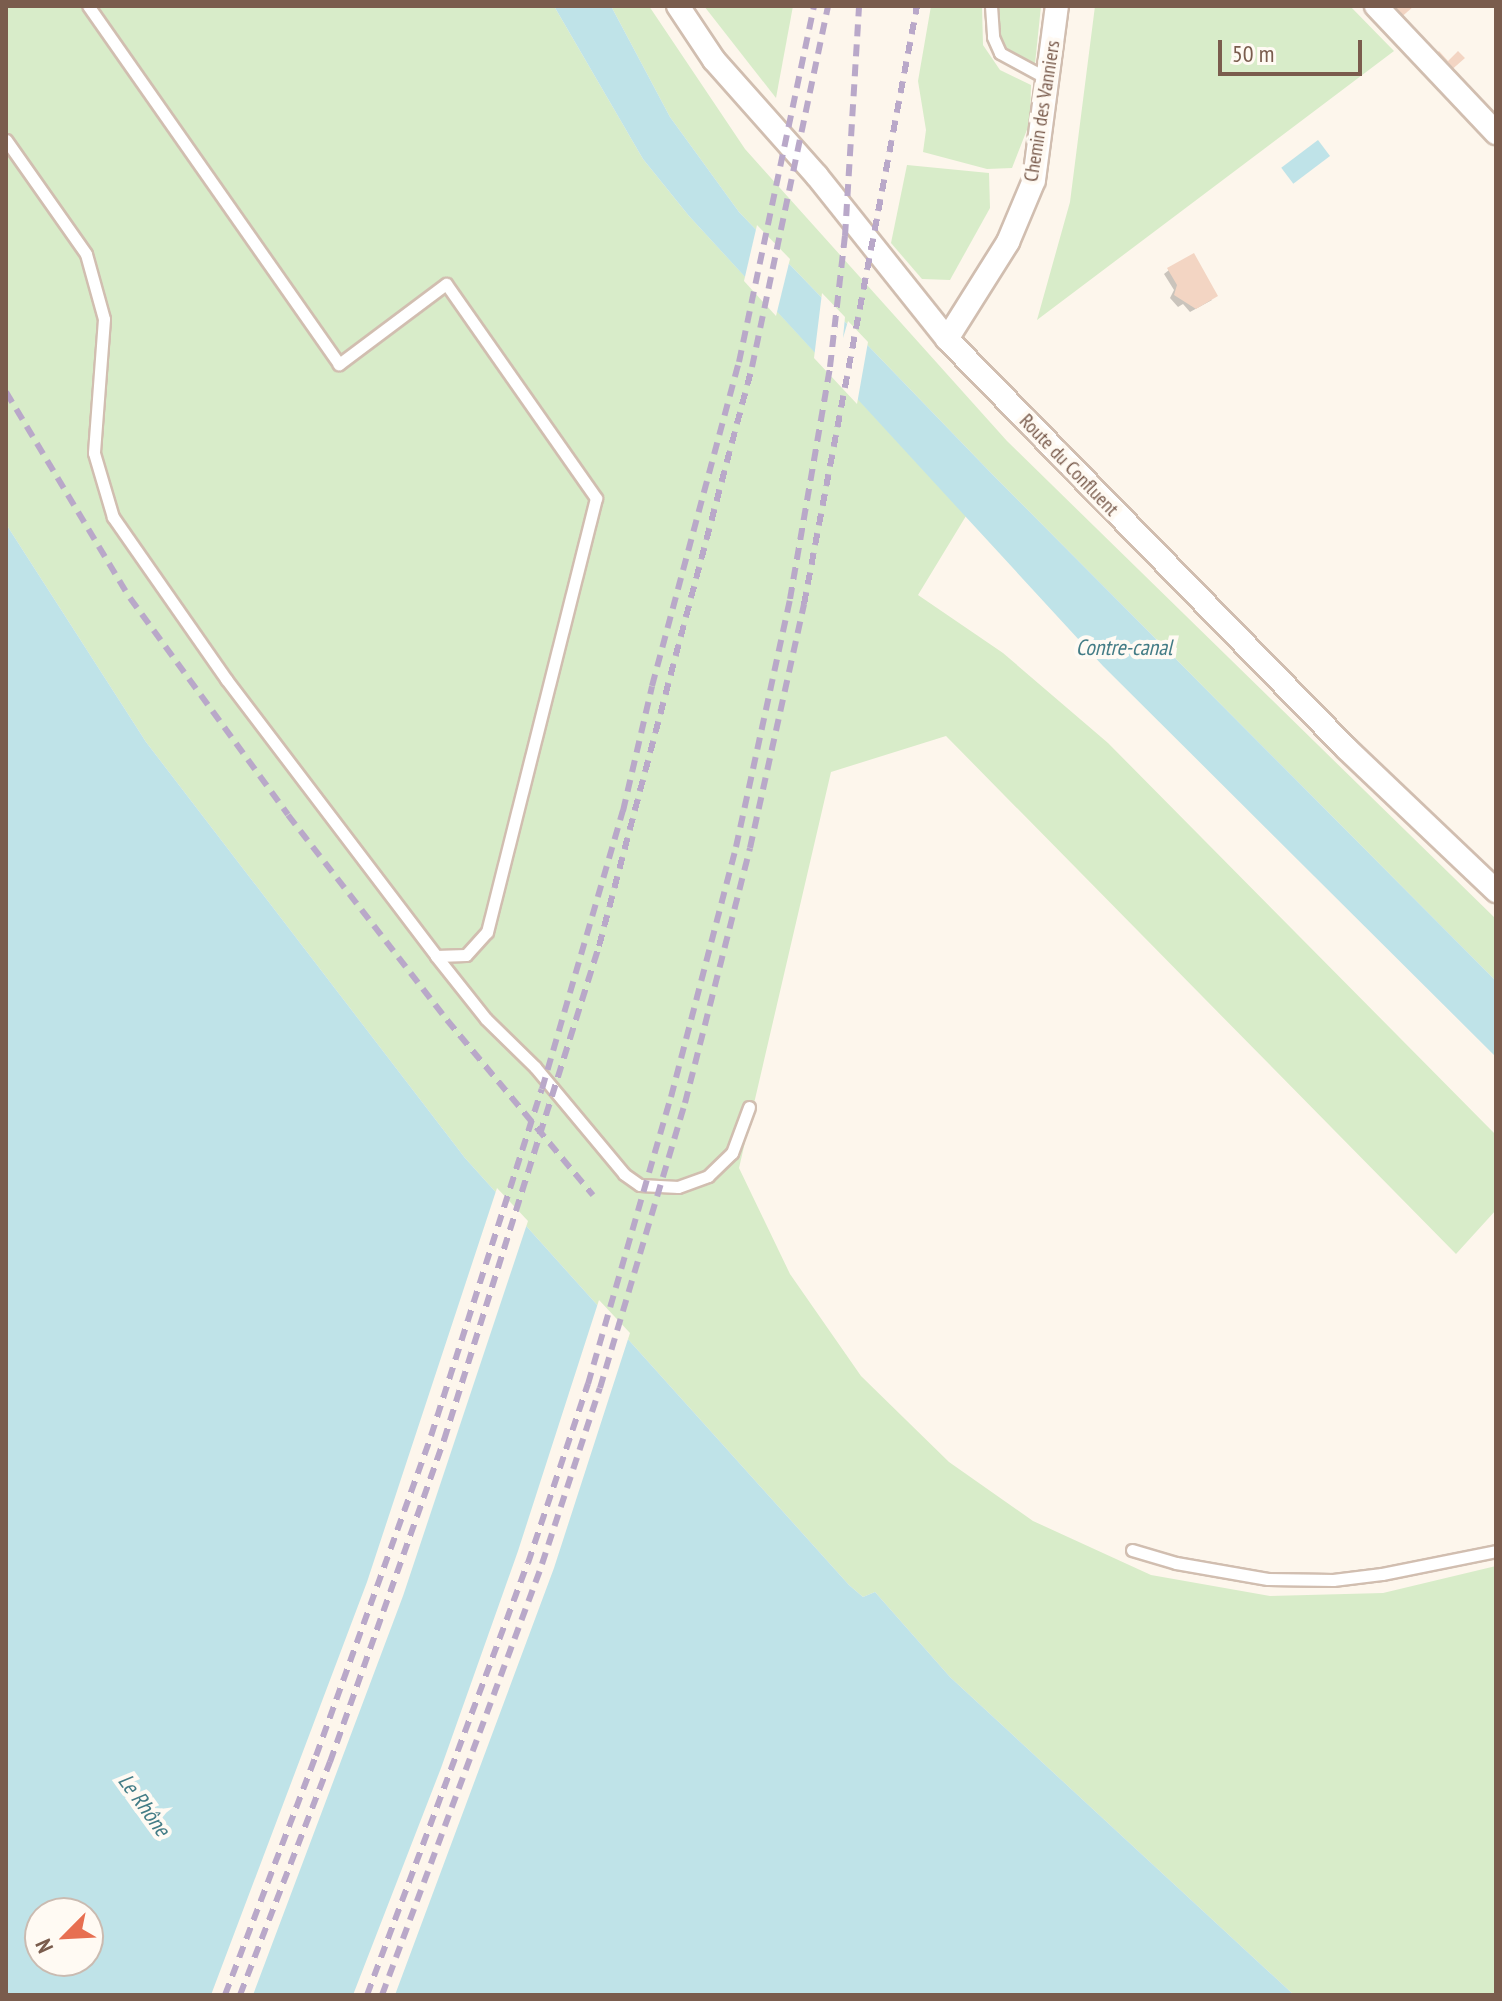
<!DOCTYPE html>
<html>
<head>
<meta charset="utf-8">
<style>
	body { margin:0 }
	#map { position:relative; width:1502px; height:2001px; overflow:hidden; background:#fdf6ec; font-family:"PT Sans Narrow",sans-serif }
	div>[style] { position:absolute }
	.green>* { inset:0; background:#d8ecc9 }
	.water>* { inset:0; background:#bfe3e8; transform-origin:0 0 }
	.pier>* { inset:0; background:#fdf6ec }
	.shadow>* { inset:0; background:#0003 }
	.building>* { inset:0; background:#f3d5c3 }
	.roads { filter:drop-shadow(2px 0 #d1beb0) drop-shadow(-2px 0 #d1beb0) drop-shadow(0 2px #d1beb0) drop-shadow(0 -2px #d1beb0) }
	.service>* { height:11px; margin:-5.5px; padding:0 5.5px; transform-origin:5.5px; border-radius:5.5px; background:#fff }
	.minor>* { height:22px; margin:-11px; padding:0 11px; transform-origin:11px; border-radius:11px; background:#fff }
	.rail>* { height:6px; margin-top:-3px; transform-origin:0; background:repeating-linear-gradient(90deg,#b9a8c9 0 12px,transparent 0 20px) }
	span { translate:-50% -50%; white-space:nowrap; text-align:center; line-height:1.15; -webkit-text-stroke:8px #fffaf3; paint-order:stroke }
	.street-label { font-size:20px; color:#7a5c4d }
	.water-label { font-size:22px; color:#437c86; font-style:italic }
	.frame { position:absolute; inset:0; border:8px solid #7a5c4d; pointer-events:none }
	.north { position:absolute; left:24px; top:1897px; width:80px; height:80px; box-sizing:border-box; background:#fffaf3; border:2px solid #cabbb1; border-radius:50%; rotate:246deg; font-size:22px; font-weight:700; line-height:32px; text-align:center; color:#7a5c4d }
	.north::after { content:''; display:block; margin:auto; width:28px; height:36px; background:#e76f51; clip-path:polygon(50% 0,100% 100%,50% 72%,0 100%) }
	.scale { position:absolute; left:1218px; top:40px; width:144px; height:36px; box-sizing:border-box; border:4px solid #7a5c4d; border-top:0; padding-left:10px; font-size:24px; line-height:28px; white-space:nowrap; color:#7a5c4d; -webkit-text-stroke:6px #fffaf3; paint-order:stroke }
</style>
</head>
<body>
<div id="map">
	<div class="green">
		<div style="clip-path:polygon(6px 6px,554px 6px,643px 159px,689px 216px,966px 516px,918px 595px,1003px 653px,1108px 743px,1496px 1135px,1496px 1210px,1456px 1254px,946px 736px,831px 772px,739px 1168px,790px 1274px,861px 1376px,949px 1462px,1033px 1521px,1151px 1575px,1270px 1596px,1383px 1593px,1496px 1566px,1496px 1995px,1294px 1995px,950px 1677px,875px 1592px,863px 1597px,849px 1585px,465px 1158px,146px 742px,6px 524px)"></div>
		<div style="clip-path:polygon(611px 6px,649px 6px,745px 149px,1007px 441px,1496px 919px,1496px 981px,992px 474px,739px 212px,670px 117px)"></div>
		<div style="clip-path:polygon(704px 6px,793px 6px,776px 98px)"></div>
		<div style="clip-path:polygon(931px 6px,982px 6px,983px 45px,1000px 70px,1031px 85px,1030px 122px,1012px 168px,987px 169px,923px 152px,926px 130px,918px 81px)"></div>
		<div style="clip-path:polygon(998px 6px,1041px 6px,1035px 64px,1005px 51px,999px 32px)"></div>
		<div style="clip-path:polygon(1095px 6px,1350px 6px,1394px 51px,1037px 320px,1070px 202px)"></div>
		<div style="clip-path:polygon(907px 165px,989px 173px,990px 208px,950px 280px,922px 279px,891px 243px)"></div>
	</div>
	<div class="water">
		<div style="clip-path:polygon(554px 6px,611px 6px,670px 117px,739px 212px,992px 474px,1496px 981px,1496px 1057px,1103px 666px,689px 216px,643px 159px)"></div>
		<div style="left:1318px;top:140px;width:20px;height:46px;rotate:53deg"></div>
		<div style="clip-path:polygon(evenodd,6px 524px,146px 742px,465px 1158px,849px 1585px,863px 1597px,875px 1592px,950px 1677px,1294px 1995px,6px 1995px,6px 524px,40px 1913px,88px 1913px,88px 1961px,40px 1961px,40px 1913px)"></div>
	</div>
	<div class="pier">
		<div style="clip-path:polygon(757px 225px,790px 259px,776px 316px,744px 281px)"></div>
		<div style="clip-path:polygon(822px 293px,845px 317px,843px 338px,848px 321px,868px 342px,857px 404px,814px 358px)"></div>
		<div style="clip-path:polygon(497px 1188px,528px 1221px,403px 1596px,253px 1995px,211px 1995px,367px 1582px)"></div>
		<div style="clip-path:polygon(599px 1300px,630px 1333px,554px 1568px,395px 1995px,353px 1995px,441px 1768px,518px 1551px)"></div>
	</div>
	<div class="shadow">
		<div style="clip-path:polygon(1169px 270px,1212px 300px,1190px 312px,1183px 304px,1178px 307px,1170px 298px,1174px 290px,1164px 274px)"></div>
	</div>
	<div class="building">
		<div style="clip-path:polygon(1385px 6px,1414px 6px,1398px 20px)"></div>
		<div style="clip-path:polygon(1439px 51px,1448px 61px,1458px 51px,1465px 58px,1448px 73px,1433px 57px)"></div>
		<div style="clip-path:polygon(1194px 253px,1218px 296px,1196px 309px,1174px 295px,1177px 285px,1167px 268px)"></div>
	</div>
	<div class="roads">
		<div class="service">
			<div style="left:991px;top:6px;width:31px;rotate:86deg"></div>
			<div style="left:993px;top:37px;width:17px;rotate:66deg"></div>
			<div style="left:1000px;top:53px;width:55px;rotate:28.4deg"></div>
			<div style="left:6px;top:140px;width:139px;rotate:54.9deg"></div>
			<div style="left:86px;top:254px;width:67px;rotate:74.5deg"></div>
			<div style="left:104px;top:319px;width:134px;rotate:94.3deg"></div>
			<div style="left:94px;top:453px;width:67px;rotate:73.5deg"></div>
			<div style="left:113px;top:517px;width:198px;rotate:55.1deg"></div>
			<div style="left:226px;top:679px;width:348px;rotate:52.8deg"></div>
			<div style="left:436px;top:956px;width:30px;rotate:-2deg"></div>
			<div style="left:466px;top:955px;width:31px;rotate:-48deg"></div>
			<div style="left:487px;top:932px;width:447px;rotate:-75.9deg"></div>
			<div style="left:596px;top:498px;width:261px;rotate:-125deg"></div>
			<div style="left:446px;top:284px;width:134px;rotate:143.2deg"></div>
			<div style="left:339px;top:364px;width:437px;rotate:-125deg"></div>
			<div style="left:436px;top:956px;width:80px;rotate:51.6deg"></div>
			<div style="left:486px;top:1019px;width:69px;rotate:44.4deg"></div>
			<div style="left:535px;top:1067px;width:139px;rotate:50.2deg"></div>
			<div style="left:624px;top:1174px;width:19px;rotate:35deg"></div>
			<div style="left:640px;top:1185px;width:38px;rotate:3deg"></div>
			<div style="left:678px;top:1187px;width:32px;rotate:-20deg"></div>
			<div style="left:708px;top:1176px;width:33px;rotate:-44deg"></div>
			<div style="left:732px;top:1153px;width:49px;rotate:-69.7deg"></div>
			<div style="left:1132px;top:1550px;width:46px;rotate:16.5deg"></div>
			<div style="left:1176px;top:1563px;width:93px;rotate:9.9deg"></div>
			<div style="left:1268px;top:1579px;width:65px;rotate:0.9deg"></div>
			<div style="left:1333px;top:1580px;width:49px;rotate:-7deg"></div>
			<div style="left:1382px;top:1574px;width:116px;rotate:-11.4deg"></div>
		</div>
		<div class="minor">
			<div style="left:678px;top:6px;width:65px;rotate:56.3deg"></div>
			<div style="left:714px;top:60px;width:155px;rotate:48.4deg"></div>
			<div style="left:817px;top:176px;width:208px;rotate:51.4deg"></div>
			<div style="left:947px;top:339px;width:573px;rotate:45.71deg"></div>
			<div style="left:1347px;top:749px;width:206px;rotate:43.6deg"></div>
			<div style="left:1376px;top:6px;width:175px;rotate:46.6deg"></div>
			<div style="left:947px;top:339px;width:115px;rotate:-57.8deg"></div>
			<div style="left:1008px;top:242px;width:67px;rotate:-67.2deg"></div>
			<div style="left:1034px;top:180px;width:176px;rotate:-82.5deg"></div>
		</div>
	</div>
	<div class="rail">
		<div style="left:6px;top:392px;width:240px;rotate:59deg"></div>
		<div style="left:130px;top:598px;width:268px;rotate:53.9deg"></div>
		<div style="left:288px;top:815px;width:259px;rotate:52.2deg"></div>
		<div style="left:447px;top:1020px;width:228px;rotate:50.2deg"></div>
		<div style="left:225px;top:1995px;width:256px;rotate:-69.2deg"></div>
		<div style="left:316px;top:1756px;width:340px;rotate:-70.2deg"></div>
		<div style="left:431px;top:1436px;width:364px;rotate:-72.3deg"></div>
		<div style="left:542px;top:1089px;width:290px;rotate:-73.8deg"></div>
		<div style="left:623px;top:811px;width:128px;rotate:-76.9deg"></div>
		<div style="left:652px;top:686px;width:335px;rotate:-75deg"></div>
		<div style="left:739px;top:362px;width:364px;rotate:-78.1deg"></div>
		<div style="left:240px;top:1995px;width:250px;rotate:-68.9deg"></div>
		<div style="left:330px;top:1762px;width:342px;rotate:-70.5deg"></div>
		<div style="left:444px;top:1440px;width:518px;rotate:-72.58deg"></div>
		<div style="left:599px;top:946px;width:599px;rotate:-75.2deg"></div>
		<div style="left:752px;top:367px;width:369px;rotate:-78.1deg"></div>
		<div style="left:367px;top:1995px;width:461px;rotate:-69.6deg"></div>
		<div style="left:528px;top:1563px;width:189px;rotate:-71.5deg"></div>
		<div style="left:588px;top:1384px;width:299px;rotate:-73.9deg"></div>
		<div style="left:671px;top:1097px;width:258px;rotate:-75.4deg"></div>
		<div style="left:736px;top:847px;width:254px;rotate:-77.7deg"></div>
		<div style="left:790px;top:599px;width:235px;rotate:-80.2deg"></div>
		<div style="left:830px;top:367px;width:132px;rotate:-83.5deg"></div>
		<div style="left:845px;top:236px;width:230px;rotate:-86.5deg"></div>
		<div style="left:382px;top:1995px;width:460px;rotate:-69.6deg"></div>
		<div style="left:542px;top:1564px;width:185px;rotate:-71.8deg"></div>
		<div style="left:600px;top:1388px;width:297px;rotate:-73.4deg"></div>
		<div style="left:685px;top:1103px;width:263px;rotate:-75.7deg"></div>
		<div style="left:750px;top:848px;width:250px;rotate:-77.5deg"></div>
		<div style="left:804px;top:604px;width:609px;rotate:-79.3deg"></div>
	</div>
	<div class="street-label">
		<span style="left:1042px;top:111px;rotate:-81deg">Chemin des Vanniers</span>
		<span style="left:1069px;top:465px;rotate:46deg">Route du Confluent</span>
	</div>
	<div class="water-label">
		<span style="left:1124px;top:648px">Contre-canal</span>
		<span style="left:144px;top:1805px;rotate:54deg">Le Rhône</span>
	</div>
	<div class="frame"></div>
	<div class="north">N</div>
	<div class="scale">50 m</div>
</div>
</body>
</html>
